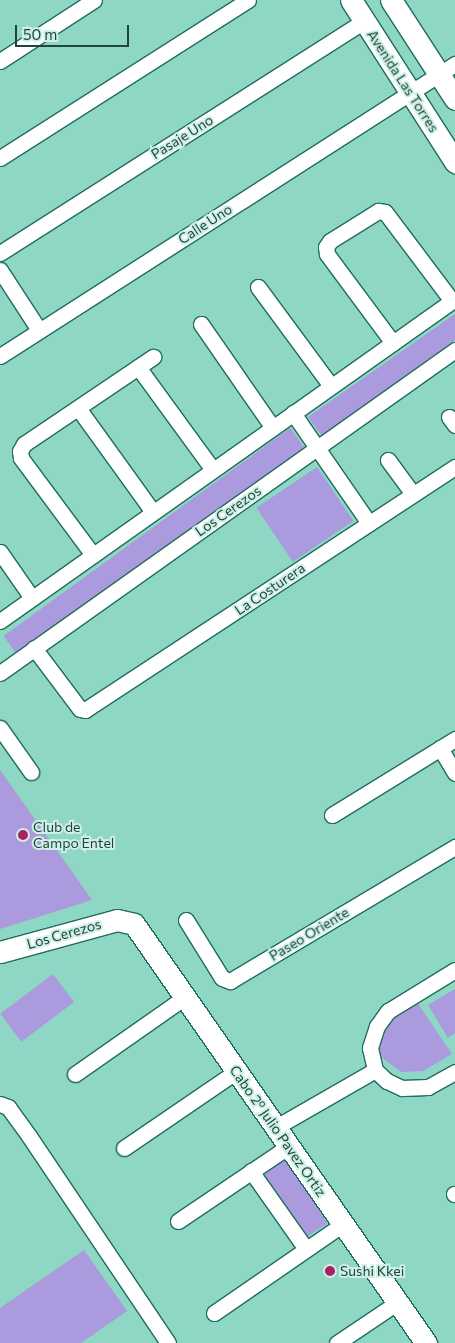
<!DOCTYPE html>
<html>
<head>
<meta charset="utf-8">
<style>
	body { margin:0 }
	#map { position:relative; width:455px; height:1343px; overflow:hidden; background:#8dd7c4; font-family:Commissioner,sans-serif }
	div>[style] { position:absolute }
	.green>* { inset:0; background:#ab9add; transform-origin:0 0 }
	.roads { filter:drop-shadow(1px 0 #1f6d5d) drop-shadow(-1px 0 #1f6d5d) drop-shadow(0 1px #1f6d5d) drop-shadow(0 -1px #1f6d5d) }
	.street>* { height:15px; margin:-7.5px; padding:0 7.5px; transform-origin:7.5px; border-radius:7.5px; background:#fff }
	.secondary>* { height:21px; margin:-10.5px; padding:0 10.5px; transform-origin:10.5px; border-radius:10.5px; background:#fff }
	.dots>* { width:14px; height:14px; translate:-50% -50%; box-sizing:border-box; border:2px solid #ccf0e5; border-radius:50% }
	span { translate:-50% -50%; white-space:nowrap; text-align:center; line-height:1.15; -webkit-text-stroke:4px #ccf0e5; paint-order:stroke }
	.street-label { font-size:14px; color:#24433b }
	.poi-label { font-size:14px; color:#24433b }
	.left { translate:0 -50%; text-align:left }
	.scale { position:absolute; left:15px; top:25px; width:114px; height:22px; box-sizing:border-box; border:2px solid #24433b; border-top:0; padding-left:6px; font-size:15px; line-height:18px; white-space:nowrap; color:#24433b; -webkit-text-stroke:4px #ccf0e5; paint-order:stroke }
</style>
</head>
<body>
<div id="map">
	<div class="green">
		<div style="clip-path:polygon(455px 314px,455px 340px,322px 436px,308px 417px)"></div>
		<div style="left:290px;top:428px;width:27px;height:354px;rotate:54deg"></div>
		<div style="left:317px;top:467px;width:65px;height:73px;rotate:56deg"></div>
		<div style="clip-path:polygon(0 770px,92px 900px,0 929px)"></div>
		<div style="left:53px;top:974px;width:35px;height:66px;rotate:53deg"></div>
		<div style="clip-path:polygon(455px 989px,455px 1033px,448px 1038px,428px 1005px)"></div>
		<div style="clip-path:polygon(415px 999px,452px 1054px,423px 1071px,401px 1072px,380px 1056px,379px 1033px,392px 1015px)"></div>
		<div style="left:285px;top:1158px;width:78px;height:28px;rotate:57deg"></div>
		<div style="clip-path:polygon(84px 1250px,127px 1311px,81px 1343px,0 1343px,0 1308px)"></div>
	</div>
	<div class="roads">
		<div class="street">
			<div style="left:0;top:61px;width:112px;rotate:-33deg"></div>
			<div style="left:0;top:158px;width:294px;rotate:-32.5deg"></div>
			<div style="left:0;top:253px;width:432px;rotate:-32.5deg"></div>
			<div style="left:0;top:270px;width:72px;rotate:57deg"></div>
			<div style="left:258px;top:287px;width:123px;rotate:53.6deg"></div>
			<div style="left:201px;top:324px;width:126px;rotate:55.3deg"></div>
			<div style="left:393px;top:343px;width:111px;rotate:-126.6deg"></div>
			<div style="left:327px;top:254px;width:7px;rotate:-98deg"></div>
			<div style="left:326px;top:247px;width:7px;rotate:-56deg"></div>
			<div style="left:330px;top:241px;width:57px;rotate:-32deg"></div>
			<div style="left:378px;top:211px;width:7px;rotate:8deg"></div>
			<div style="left:385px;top:212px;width:111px;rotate:53deg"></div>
			<div style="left:0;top:356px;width:541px;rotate:-32.69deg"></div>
			<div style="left:138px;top:367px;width:127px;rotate:53.9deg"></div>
			<div style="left:78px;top:408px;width:128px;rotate:54.2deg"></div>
			<div style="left:293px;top:413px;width:134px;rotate:55.4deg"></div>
			<div style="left:449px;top:417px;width:10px;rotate:53deg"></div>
			<div style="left:388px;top:460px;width:42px;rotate:53.7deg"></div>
			<div style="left:0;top:552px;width:56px;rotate:55.2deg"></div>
			<div style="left:93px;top:555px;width:121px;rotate:-126.6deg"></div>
			<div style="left:21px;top:458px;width:7px;rotate:-98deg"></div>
			<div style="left:20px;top:451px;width:8px;rotate:-60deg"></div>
			<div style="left:24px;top:444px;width:156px;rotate:-34deg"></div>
			<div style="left:0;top:621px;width:557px;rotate:-35.29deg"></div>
			<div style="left:34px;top:648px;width:76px;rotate:53deg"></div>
			<div style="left:80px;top:709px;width:5px;rotate:11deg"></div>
			<div style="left:85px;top:710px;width:443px;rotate:-33.3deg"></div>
			<div style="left:0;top:673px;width:558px;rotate:-35.37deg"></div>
			<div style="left:0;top:728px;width:54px;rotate:54.8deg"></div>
			<div style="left:440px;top:748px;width:29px;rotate:59deg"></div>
			<div style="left:332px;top:815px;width:145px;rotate:-31.7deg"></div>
			<div style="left:186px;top:920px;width:68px;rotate:58.2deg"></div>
			<div style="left:222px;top:978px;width:9px;rotate:21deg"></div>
			<div style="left:230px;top:981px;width:262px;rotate:-30.8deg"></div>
			<div style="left:455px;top:970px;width:79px;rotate:148.5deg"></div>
			<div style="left:388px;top:1011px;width:19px;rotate:126deg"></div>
			<div style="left:377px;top:1026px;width:23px;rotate:108deg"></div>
			<div style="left:370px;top:1048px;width:23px;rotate:77deg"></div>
			<div style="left:375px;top:1070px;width:16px;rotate:43deg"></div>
			<div style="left:387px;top:1081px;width:17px;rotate:25deg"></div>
			<div style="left:402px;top:1088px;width:26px;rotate:-2deg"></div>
			<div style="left:428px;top:1087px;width:31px;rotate:-29deg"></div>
			<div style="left:75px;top:1074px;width:134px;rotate:-35deg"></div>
			<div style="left:0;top:1104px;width:9px;rotate:21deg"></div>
			<div style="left:8px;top:1107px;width:36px;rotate:54deg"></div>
			<div style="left:29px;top:1136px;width:249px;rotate:56.1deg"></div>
			<div style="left:276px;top:1127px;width:114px;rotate:-29.9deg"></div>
			<div style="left:124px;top:1148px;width:137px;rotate:-34.3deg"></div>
			<div style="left:251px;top:1171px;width:95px;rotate:54.8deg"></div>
			<div style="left:454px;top:1194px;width:1px"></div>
			<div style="left:178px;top:1221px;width:134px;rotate:-34deg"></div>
			<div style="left:214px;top:1313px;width:157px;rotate:-34.6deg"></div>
			<div style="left:337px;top:1343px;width:73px;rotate:-33.9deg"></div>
		</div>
		<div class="secondary">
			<div style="left:351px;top:0;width:193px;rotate:57.3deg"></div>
			<div style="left:391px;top:0;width:118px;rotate:57.1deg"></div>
			<div style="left:0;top:952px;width:121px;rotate:-15.3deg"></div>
			<div style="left:117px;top:920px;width:17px;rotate:13deg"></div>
			<div style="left:134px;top:924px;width:511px;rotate:55.13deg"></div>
		</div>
	</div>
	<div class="dots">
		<div style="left:23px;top:835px;background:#a92066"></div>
		<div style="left:330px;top:1271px;background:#a92066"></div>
	</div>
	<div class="street-label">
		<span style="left:403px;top:81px;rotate:57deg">Avenida Las Torres</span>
		<span style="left:182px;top:137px;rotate:-32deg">Pasaje Uno</span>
		<span style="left:205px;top:224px;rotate:-33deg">Calle Uno</span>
		<span style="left:228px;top:511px;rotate:-35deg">Los Cerezos</span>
		<span style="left:270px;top:589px;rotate:-34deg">La Costurera</span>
		<span style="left:64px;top:934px;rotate:-16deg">Los Cerezos</span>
		<span style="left:309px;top:934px;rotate:-31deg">Paseo Oriente</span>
		<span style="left:278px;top:1131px;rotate:55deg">Cabo 2º Julio Pavez Ortiz</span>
	</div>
	<div class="poi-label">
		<span class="left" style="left:33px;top:835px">Club de<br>Campo Entel</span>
		<span class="left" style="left:340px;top:1271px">Sushi Kkei</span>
	</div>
	<div class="scale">50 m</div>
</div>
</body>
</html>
